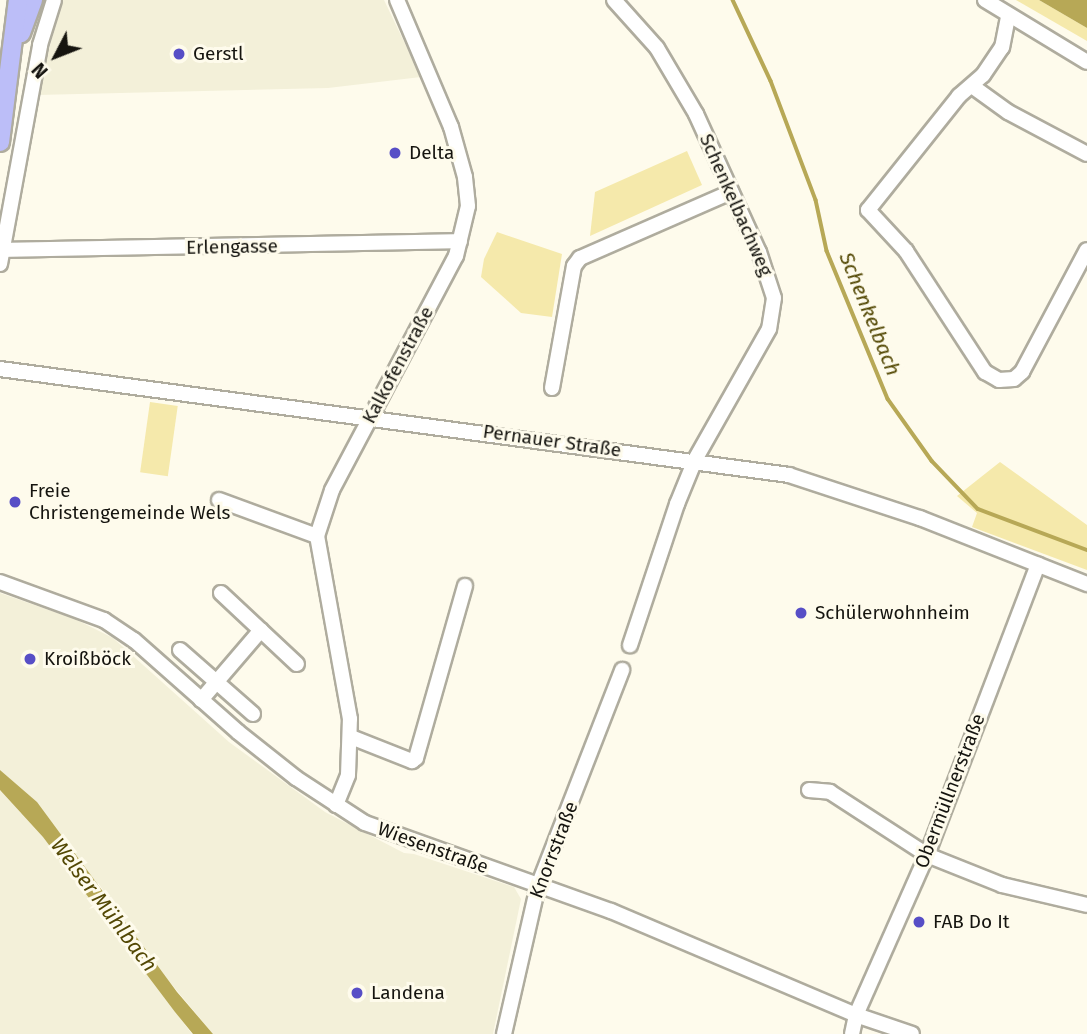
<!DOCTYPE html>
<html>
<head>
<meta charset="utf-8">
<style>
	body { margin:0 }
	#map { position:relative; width:1087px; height:1034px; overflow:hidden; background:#fefbec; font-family:"Fira Sans",sans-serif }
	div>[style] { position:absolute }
	.built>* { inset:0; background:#f3f0d9 }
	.green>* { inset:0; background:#f5e9ab; transform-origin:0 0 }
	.water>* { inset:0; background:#b7a856 }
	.stream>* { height:3.5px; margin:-1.75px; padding:0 1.75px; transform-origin:1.75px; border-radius:1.75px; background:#b7a856 }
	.roads { filter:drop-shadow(2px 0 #afac9e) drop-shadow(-2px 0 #afac9e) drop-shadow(0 2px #afac9e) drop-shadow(0 -2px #afac9e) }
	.minor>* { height:14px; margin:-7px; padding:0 7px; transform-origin:7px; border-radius:7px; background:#fff }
	.major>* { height:18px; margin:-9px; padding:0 9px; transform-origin:9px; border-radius:9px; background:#bcbef8 }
	.dots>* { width:19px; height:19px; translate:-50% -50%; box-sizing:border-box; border:4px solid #fefbec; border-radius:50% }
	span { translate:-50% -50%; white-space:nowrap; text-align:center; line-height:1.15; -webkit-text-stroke:6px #fefbec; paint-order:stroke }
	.poi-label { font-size:19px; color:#15140f }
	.left { translate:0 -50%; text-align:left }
	.street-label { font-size:19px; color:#15140f }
	.water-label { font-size:21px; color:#534804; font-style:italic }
	.north { position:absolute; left:21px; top:21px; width:70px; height:70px; -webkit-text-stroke:5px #fefbec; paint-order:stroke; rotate:228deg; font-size:19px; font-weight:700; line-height:28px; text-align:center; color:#15140f }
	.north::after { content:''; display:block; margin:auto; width:24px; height:32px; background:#15140f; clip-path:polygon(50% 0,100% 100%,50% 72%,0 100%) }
</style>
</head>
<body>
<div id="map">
	<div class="built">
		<div style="clip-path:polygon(62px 0,384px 0,421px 77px,328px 88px,37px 95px)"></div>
		<div style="clip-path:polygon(0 593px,75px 619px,113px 638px,229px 742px,325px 812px,404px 853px,414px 854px,514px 887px,521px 899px,493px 1034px,213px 1034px,158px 968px,98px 883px,83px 889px,192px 1034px,0 1034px,0 790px,21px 813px,37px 802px,0 770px)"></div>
	</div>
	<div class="green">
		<div style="clip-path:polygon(1016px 0,1039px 0,1087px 28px,1087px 41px)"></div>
		<div style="clip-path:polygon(687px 151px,702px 185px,590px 236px,595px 192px)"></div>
		<div style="clip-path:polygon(497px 232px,562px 254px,552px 317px,521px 313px,481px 277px,484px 259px)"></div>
		<div style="left:150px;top:402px;width:28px;height:71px;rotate:8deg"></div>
		<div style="clip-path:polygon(1000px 462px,1087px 525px,1087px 570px,972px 527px,977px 513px,957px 496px)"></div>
	</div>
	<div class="water">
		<div style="clip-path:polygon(1039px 0,1087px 0,1087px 28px)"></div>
		<div style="clip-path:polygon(0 770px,37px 802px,177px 992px,213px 1034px,193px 1034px,175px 1012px,43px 837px,0 790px)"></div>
	</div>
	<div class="stream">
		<div style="left:733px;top:0;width:89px;rotate:64.9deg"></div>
		<div style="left:771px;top:81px;width:127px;rotate:69.3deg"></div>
		<div style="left:816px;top:200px;width:52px;rotate:77.8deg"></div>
		<div style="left:827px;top:251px;width:160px;rotate:67.6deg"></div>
		<div style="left:888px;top:399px;width:76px;rotate:54.6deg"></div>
		<div style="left:932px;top:461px;width:66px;rotate:46.2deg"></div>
		<div style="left:978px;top:509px;width:116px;rotate:20.6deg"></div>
	</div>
	<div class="roads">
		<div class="minor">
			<div style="left:614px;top:0;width:64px;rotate:48.1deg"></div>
			<div style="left:657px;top:48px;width:77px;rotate:59.4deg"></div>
			<div style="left:696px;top:114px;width:152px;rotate:65.5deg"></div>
			<div style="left:759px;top:252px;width:48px;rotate:71.9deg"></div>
			<div style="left:774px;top:298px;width:31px;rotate:99deg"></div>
			<div style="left:769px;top:329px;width:150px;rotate:119.5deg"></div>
			<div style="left:695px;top:460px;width:48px;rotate:112.2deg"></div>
			<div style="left:677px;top:504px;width:149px;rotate:108.4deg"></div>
			<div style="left:985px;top:0;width:119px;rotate:31.3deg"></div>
			<div style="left:1008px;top:17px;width:31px;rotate:101deg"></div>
			<div style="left:1002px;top:47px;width:34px;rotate:124deg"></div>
			<div style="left:983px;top:75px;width:32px;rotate:139deg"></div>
			<div style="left:959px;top:96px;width:146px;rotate:128.6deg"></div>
			<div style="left:868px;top:210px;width:56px;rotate:47.2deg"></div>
			<div style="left:906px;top:251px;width:145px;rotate:56.9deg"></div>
			<div style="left:985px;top:372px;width:16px;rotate:30deg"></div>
			<div style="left:999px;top:380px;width:15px;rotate:-4deg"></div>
			<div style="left:1014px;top:379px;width:11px;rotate:-41deg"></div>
			<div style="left:1022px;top:372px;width:138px;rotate:-62deg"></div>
			<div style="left:972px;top:86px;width:44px;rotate:35.8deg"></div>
			<div style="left:1008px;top:112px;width:89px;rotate:28deg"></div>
			<div style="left:3px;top:250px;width:457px;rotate:-1.1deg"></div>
			<div style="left:0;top:264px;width:223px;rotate:-79.6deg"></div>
			<div style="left:40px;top:45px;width:47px;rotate:-72.7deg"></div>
			<div style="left:0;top:369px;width:796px;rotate:7.65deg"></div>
			<div style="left:789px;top:475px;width:138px;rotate:18.2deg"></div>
			<div style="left:920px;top:518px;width:180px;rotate:21.6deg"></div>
			<div style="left:552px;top:388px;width:124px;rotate:-79.8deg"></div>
			<div style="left:574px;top:266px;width:10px;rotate:-53deg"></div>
			<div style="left:580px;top:258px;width:165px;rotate:-23.6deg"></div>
			<div style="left:219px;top:500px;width:104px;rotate:20.2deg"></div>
			<div style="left:0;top:582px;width:111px;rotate:20.1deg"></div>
			<div style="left:104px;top:620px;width:36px;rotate:34deg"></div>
			<div style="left:134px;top:640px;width:139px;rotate:41.5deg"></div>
			<div style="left:238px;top:732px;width:74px;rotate:38.4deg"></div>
			<div style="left:296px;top:778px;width:82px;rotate:33.1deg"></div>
			<div style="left:365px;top:823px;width:261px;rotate:19.7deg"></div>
			<div style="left:611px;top:911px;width:266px;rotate:23deg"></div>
			<div style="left:856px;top:1015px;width:59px;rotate:18.7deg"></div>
			<div style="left:221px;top:593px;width:104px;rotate:43.1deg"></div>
			<div style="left:180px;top:650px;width:97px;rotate:41.2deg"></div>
			<div style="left:201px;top:700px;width:92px;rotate:-49.4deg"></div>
			<div style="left:351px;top:737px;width:66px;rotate:21.5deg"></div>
			<div style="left:412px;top:761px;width:5px;rotate:-37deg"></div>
			<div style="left:416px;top:758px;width:179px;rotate:-74.1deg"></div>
			<div style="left:809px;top:790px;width:21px;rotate:5deg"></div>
			<div style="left:830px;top:792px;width:116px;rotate:33deg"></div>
			<div style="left:927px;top:855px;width:81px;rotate:21.8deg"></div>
			<div style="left:1002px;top:885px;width:87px;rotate:13.2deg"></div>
			<div style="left:336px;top:805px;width:32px;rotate:-68deg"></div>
			<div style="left:348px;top:775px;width:56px;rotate:-88deg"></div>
			<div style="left:350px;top:719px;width:186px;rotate:-100.2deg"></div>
			<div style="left:317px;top:536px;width:48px;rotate:-71.9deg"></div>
			<div style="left:332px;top:490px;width:265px;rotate:-62.1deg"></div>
			<div style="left:456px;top:256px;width:51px;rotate:-76.5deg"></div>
			<div style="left:468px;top:206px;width:29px;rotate:-96deg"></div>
			<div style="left:465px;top:177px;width:52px;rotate:-105.6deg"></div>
			<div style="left:451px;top:127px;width:138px;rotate:-113deg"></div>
			<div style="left:504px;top:1034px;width:152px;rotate:-77.1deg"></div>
			<div style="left:538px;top:886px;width:232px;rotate:-68.7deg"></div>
			<div style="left:852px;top:1034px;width:19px;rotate:-78deg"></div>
			<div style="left:856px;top:1015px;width:175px;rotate:-66.1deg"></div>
			<div style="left:927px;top:855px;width:311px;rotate:-69.1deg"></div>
		</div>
		<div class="major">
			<div style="left:21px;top:33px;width:35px;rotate:-70deg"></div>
			<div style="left:0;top:142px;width:143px;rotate:-82.8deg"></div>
		</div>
	</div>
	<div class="dots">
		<div style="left:179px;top:54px;background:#574ec6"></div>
		<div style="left:395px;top:153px;background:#574ec6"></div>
		<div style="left:15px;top:502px;background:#574ec6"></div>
		<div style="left:801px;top:613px;background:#574ec6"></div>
		<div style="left:30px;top:659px;background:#574ec6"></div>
		<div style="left:919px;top:922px;background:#574ec6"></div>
		<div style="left:357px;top:993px;background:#574ec6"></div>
	</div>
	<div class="poi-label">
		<span class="left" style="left:193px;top:54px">Gerstl</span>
		<span class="left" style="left:409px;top:153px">Delta</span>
		<span class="left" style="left:29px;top:502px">Freie<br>Christengemeinde Wels</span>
		<span class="left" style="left:815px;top:613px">Schülerwohnheim</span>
		<span class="left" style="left:44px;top:659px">Kroißböck</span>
		<span class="left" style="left:933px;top:922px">FAB Do It</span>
		<span class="left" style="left:371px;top:993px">Landena</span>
	</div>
	<div class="street-label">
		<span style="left:736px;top:205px;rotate:66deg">Schenkelbachweg</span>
		<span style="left:232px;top:247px;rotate:-1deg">Erlengasse</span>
		<span style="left:398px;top:365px;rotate:-62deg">Kalkofenstraße</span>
		<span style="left:552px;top:441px;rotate:8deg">Pernauer Straße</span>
		<span style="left:950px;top:791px;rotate:-69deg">Obermüllnerstraße</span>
		<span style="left:433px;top:848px;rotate:20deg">Wiesenstraße</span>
		<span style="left:554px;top:850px;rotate:-69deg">Knorrstraße</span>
	</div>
	<div class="water-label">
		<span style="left:870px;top:314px;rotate:68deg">Schenkelbach</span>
		<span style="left:104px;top:905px;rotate:53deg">Welser Mühlbach</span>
	</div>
	<div class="north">N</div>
</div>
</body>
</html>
